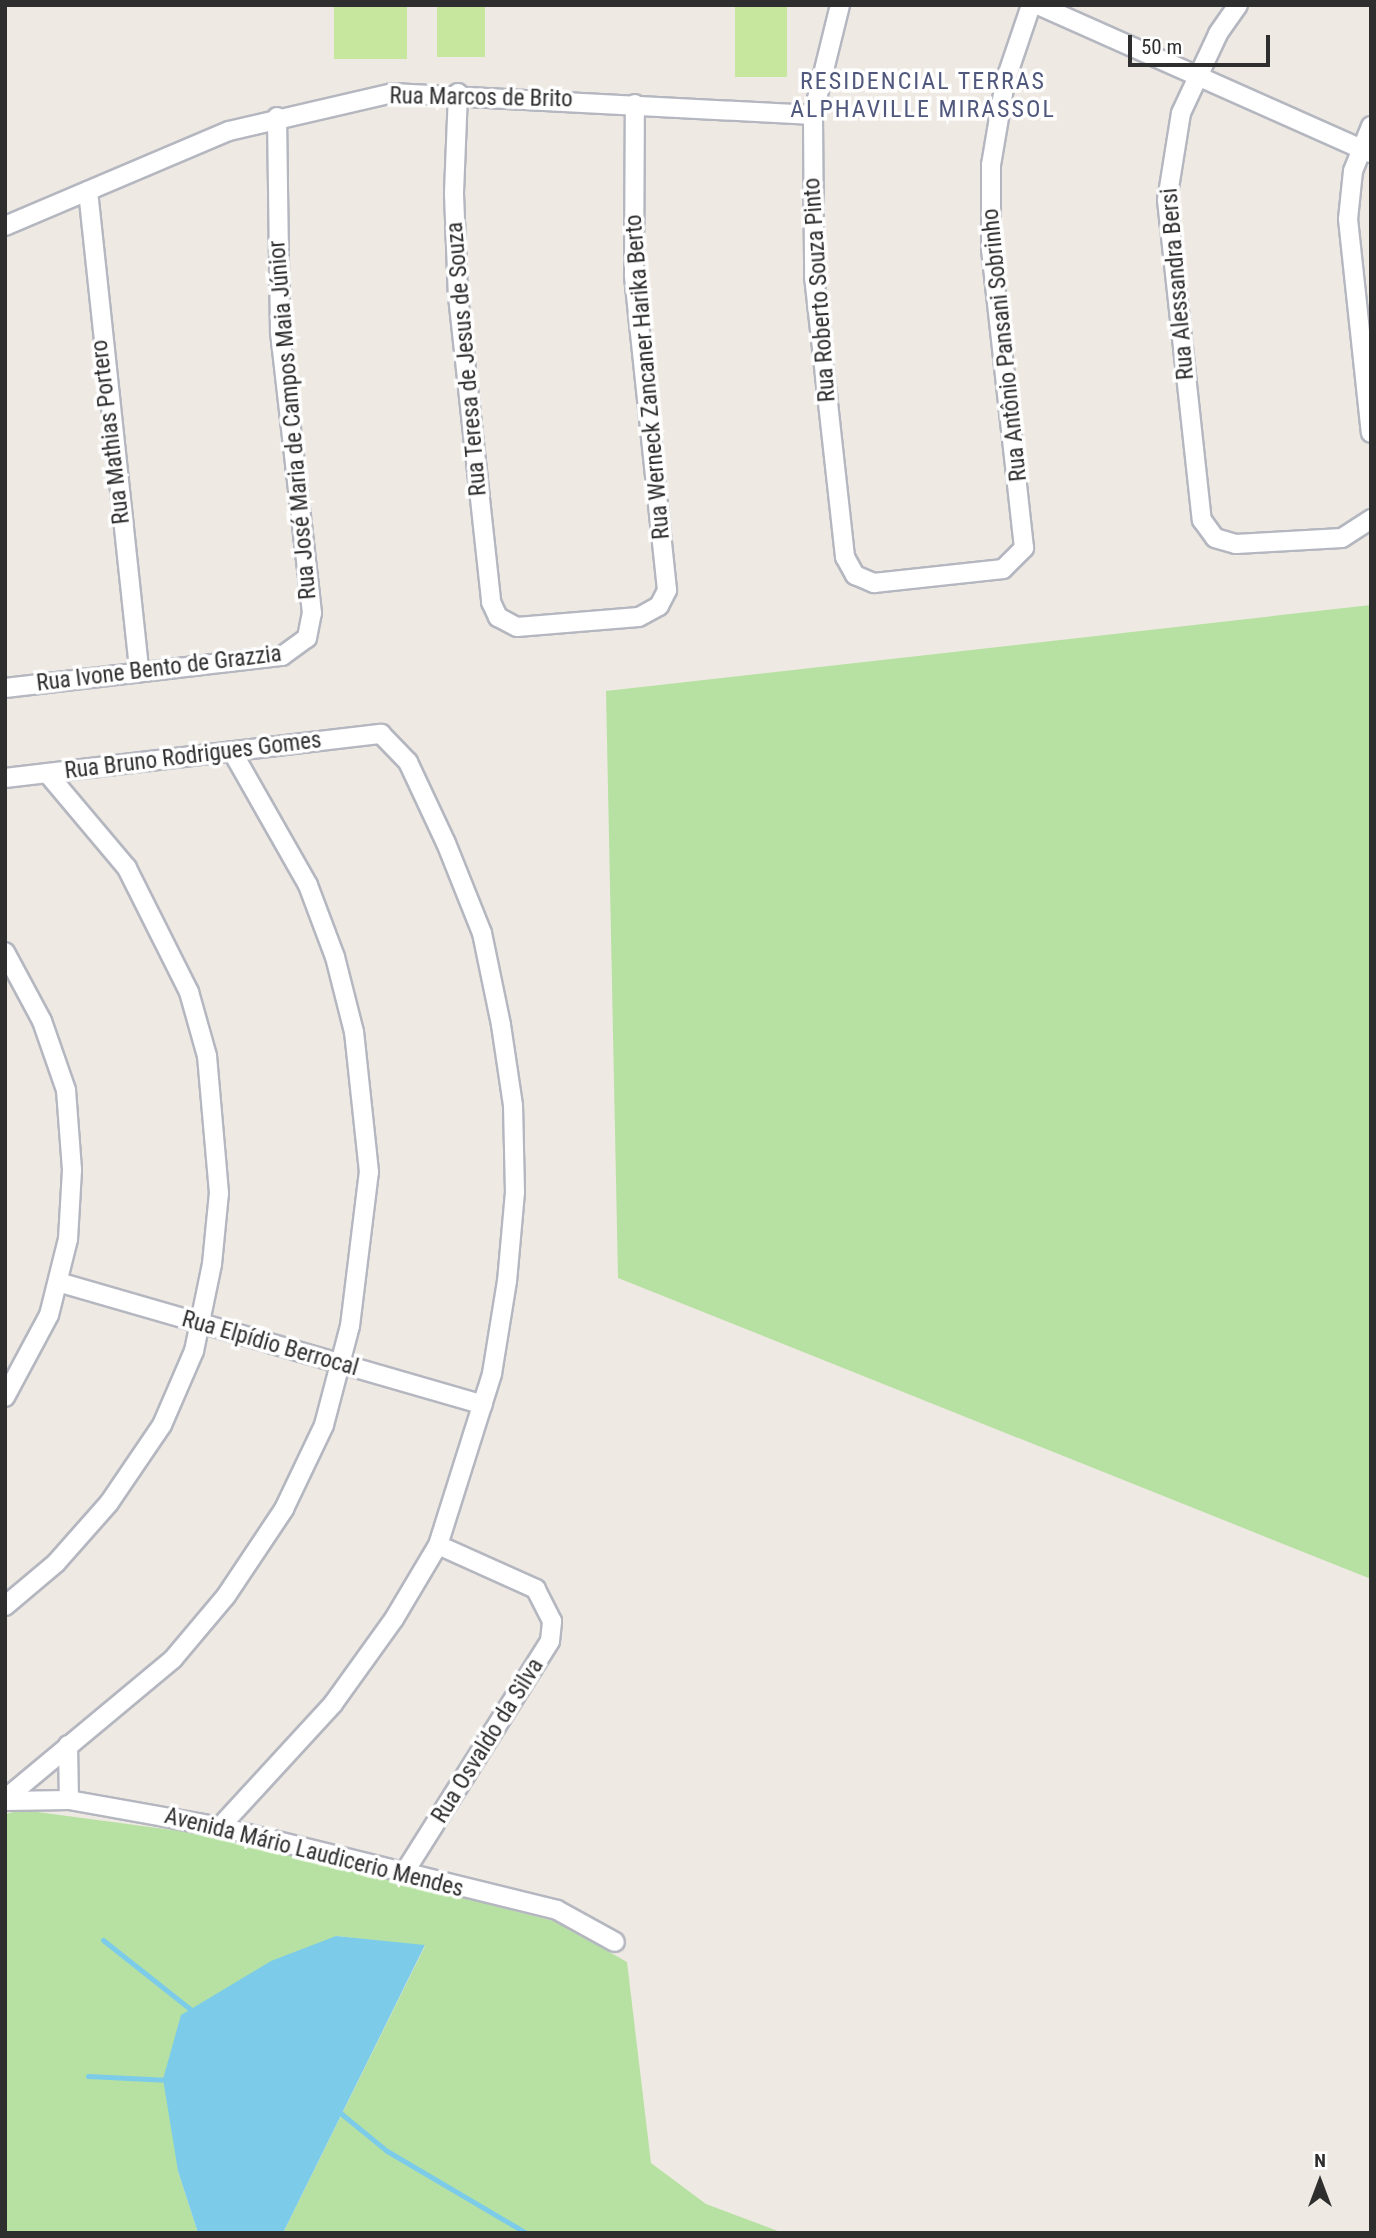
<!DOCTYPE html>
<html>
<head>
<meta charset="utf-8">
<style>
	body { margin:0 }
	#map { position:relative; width:1376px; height:2238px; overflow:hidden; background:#eee9e2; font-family:"Roboto Condensed",sans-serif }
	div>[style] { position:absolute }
	.green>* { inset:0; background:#b7e1a2 }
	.pitch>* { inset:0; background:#c8e79e; transform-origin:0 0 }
	.water>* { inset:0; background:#7ccce9 }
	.stream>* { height:5px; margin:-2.5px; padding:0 2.5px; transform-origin:2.5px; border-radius:2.5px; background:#7ccce9 }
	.roads { filter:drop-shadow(2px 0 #b5b7c0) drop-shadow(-2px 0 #b5b7c0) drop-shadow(0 2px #b5b7c0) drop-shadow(0 -2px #b5b7c0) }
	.minor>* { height:18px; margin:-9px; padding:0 9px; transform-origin:9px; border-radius:9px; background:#fff }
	span { translate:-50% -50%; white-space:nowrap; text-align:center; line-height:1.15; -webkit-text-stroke:7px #fff; paint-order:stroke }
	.street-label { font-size:23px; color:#2e2e2e }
	.neighbourhood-label { font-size:24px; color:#50587d; letter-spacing:2px }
	.frame { position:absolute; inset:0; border:7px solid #2e2e2e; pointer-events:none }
	.north { position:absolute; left:1285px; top:2147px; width:70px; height:70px; -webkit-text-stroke:5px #fff; paint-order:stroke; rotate:0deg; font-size:19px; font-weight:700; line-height:28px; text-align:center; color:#2e2e2e }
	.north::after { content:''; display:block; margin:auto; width:24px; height:32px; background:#2e2e2e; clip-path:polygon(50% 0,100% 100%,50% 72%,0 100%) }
	.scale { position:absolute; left:1128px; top:35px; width:142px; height:32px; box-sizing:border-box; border:4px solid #2e2e2e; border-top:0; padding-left:9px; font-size:21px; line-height:24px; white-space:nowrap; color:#2e2e2e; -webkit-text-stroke:5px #fff; paint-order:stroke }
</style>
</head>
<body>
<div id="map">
	<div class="green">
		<div style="clip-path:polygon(1371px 605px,1371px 1579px,618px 1278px,606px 691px)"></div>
		<div style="clip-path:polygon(22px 1810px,218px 1836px,554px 1921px,627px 1962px,651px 2163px,706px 2204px,783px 2233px,283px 2233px,425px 1946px,336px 1936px,178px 2171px,198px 2233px,5px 2233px,5px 1814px)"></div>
	</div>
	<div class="pitch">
		<div style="left:334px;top:5px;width:73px;height:54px"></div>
		<div style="left:437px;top:5px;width:48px;height:52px"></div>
		<div style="left:735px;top:5px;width:52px;height:72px"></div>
	</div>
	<div class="water">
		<div style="clip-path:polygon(336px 1936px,425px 1945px,283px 2233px,198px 2233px,178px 2171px,163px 2079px,181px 2015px,271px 1961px)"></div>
	</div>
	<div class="stream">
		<div style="left:103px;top:1940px;width:116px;rotate:38.4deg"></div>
		<div style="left:88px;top:2076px;width:81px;rotate:2.8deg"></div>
		<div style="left:338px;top:2111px;width:63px;rotate:39.2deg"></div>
		<div style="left:387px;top:2151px;width:161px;rotate:30.5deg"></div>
	</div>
	<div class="roads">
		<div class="minor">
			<div style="left:840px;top:5px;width:113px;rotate:103.8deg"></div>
			<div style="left:813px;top:115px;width:161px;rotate:89.6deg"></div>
			<div style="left:814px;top:276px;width:283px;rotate:83.7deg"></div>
			<div style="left:845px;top:557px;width:21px;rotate:61deg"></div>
			<div style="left:855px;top:575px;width:21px;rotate:23deg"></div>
			<div style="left:874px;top:583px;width:130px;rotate:-6.2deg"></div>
			<div style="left:1003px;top:569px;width:30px;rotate:-45deg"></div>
			<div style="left:1024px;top:548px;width:300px;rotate:-96.3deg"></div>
			<div style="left:991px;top:250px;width:85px;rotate:-90deg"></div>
			<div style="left:991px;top:165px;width:84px;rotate:-80.4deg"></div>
			<div style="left:1005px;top:82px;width:81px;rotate:-71.3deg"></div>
			<div style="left:1038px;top:5px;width:364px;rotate:24deg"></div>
			<div style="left:1238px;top:5px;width:35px;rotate:125deg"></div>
			<div style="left:1218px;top:34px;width:87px;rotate:115.1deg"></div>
			<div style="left:1181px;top:113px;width:88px;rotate:99.1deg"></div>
			<div style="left:1167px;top:200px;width:322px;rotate:83.8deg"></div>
			<div style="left:1202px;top:520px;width:22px;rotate:54deg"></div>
			<div style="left:1215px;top:538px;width:22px;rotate:16deg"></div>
			<div style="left:1236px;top:544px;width:106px;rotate:-3.2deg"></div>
			<div style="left:1342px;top:538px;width:35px;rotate:-33deg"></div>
			<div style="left:458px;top:93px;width:101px;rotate:92.3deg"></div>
			<div style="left:454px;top:194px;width:102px;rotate:87.8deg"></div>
			<div style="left:458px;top:296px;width:308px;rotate:83.8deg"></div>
			<div style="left:491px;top:602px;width:17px;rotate:65deg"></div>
			<div style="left:498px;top:617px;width:21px;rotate:28deg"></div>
			<div style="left:517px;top:627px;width:122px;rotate:-4.7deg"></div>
			<div style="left:639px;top:617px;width:23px;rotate:-29deg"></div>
			<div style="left:659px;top:606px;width:18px;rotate:-63deg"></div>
			<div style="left:667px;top:590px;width:317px;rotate:-96deg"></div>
			<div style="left:634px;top:275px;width:171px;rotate:-89.7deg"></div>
			<div style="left:1371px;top:126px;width:48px;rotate:111.8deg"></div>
			<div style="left:1353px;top:171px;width:48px;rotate:95.9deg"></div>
			<div style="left:1348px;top:219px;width:215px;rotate:83.9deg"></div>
			<div style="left:88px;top:191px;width:484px;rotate:83.9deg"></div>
			<div style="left:5px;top:226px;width:243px;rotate:-23deg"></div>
			<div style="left:229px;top:131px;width:167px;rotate:-13.1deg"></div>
			<div style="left:392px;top:93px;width:422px;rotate:3deg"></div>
			<div style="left:5px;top:688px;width:279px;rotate:-6.6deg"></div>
			<div style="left:282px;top:656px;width:31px;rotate:-36deg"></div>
			<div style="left:307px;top:638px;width:25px;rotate:-79deg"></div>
			<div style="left:312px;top:613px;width:284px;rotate:-96.5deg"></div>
			<div style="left:280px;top:331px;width:214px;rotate:-90.8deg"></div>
			<div style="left:5px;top:778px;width:379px;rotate:-6.7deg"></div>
			<div style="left:381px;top:734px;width:39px;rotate:46deg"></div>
			<div style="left:408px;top:762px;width:89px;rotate:64.9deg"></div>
			<div style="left:446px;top:843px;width:97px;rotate:68.2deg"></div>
			<div style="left:482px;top:933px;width:94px;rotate:78.3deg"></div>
			<div style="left:501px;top:1025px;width:81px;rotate:81.5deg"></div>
			<div style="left:513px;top:1105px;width:87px;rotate:88.7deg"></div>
			<div style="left:515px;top:1192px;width:89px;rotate:95.1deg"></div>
			<div style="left:507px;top:1281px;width:94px;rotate:99.2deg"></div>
			<div style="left:492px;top:1374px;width:179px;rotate:107.5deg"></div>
			<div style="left:438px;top:1545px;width:86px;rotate:120.7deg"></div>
			<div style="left:394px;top:1619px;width:105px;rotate:125.7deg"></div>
			<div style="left:333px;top:1704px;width:167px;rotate:132.6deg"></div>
			<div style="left:5px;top:952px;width:78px;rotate:61.8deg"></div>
			<div style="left:42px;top:1021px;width:73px;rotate:70.8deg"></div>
			<div style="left:66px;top:1090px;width:80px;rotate:85.7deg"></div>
			<div style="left:72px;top:1170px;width:69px;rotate:93.3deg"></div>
			<div style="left:68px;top:1239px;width:78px;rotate:104deg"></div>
			<div style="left:49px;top:1315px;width:93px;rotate:118.2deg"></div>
			<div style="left:58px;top:1282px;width:442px;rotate:16.1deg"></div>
			<div style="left:5px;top:1606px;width:67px;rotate:-40.1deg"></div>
			<div style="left:56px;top:1563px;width:80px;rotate:-48.5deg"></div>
			<div style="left:109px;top:1503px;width:94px;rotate:-55.8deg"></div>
			<div style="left:162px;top:1425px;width:81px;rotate:-66.6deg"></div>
			<div style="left:194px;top:1351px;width:89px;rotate:-78.3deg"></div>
			<div style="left:212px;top:1264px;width:71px;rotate:-84.4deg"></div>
			<div style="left:219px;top:1193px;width:138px;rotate:-95deg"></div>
			<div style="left:207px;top:1056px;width:66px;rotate:-105.7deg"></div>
			<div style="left:189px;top:992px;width:139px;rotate:-116.6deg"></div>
			<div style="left:127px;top:868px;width:124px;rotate:-130.1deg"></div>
			<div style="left:68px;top:1745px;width:55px;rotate:89deg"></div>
			<div style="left:5px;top:1799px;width:219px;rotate:-39.8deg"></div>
			<div style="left:173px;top:1659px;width:82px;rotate:-49.9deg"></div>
			<div style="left:226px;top:1596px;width:105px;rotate:-56.3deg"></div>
			<div style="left:284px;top:1509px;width:93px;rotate:-64.5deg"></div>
			<div style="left:324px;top:1425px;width:102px;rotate:-75.3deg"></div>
			<div style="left:350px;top:1326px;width:155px;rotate:-83deg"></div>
			<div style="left:369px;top:1172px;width:141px;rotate:-96.1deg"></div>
			<div style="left:354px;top:1032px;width:77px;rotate:-104.2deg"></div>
			<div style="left:335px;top:957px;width:77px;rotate:-110.6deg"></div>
			<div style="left:308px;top:885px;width:154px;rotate:-119.6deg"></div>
			<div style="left:5px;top:1801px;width:64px;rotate:-0.9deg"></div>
			<div style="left:69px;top:1800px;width:153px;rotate:10.1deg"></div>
			<div style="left:220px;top:1827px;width:347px;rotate:13.8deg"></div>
			<div style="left:557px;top:1910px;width:66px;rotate:28.9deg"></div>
			<div style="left:404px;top:1873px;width:274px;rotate:-57.8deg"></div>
			<div style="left:550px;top:1641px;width:20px;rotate:-84deg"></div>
			<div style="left:552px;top:1621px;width:36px;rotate:-117deg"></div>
			<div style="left:536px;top:1589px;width:107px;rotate:-155.8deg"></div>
		</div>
	</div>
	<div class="street-label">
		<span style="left:481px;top:98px;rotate:1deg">Rua Marcos de Brito</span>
		<span style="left:1178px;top:284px;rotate:-95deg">Rua Alessandra Bersi</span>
		<span style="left:820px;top:290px;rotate:-94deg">Rua Roberto Souza Pinto</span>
		<span style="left:1005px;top:345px;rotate:-96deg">Rua Antônio Pansani Sobrinho</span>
		<span style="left:467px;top:359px;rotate:-95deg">Rua Teresa de Jesus de Souza</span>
		<span style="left:648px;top:377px;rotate:-95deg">Rua Werneck Zancaner Harika Berto</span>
		<span style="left:293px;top:420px;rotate:-95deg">Rua José Maria de Campos Maia Júnior</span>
		<span style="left:111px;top:432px;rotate:-97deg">Rua Mathias Portero</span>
		<span style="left:159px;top:669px;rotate:-7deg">Rua Ivone Bento de Grazzia</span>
		<span style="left:193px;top:756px;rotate:-7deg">Rua Bruno Rodrigues Gomes</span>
		<span style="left:270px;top:1344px;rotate:16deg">Rua Elpídio Berrocal</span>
		<span style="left:488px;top:1741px;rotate:-58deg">Rua Osvaldo da Silva</span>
		<span style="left:314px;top:1853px;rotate:14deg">Avenida Mário Laudicerio Mendes</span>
	</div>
	<div class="neighbourhood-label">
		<span style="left:923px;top:96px">RESIDENCIAL TERRAS<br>ALPHAVILLE MIRASSOL</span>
	</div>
	<div class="frame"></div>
	<div class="north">N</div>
	<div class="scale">50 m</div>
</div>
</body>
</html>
